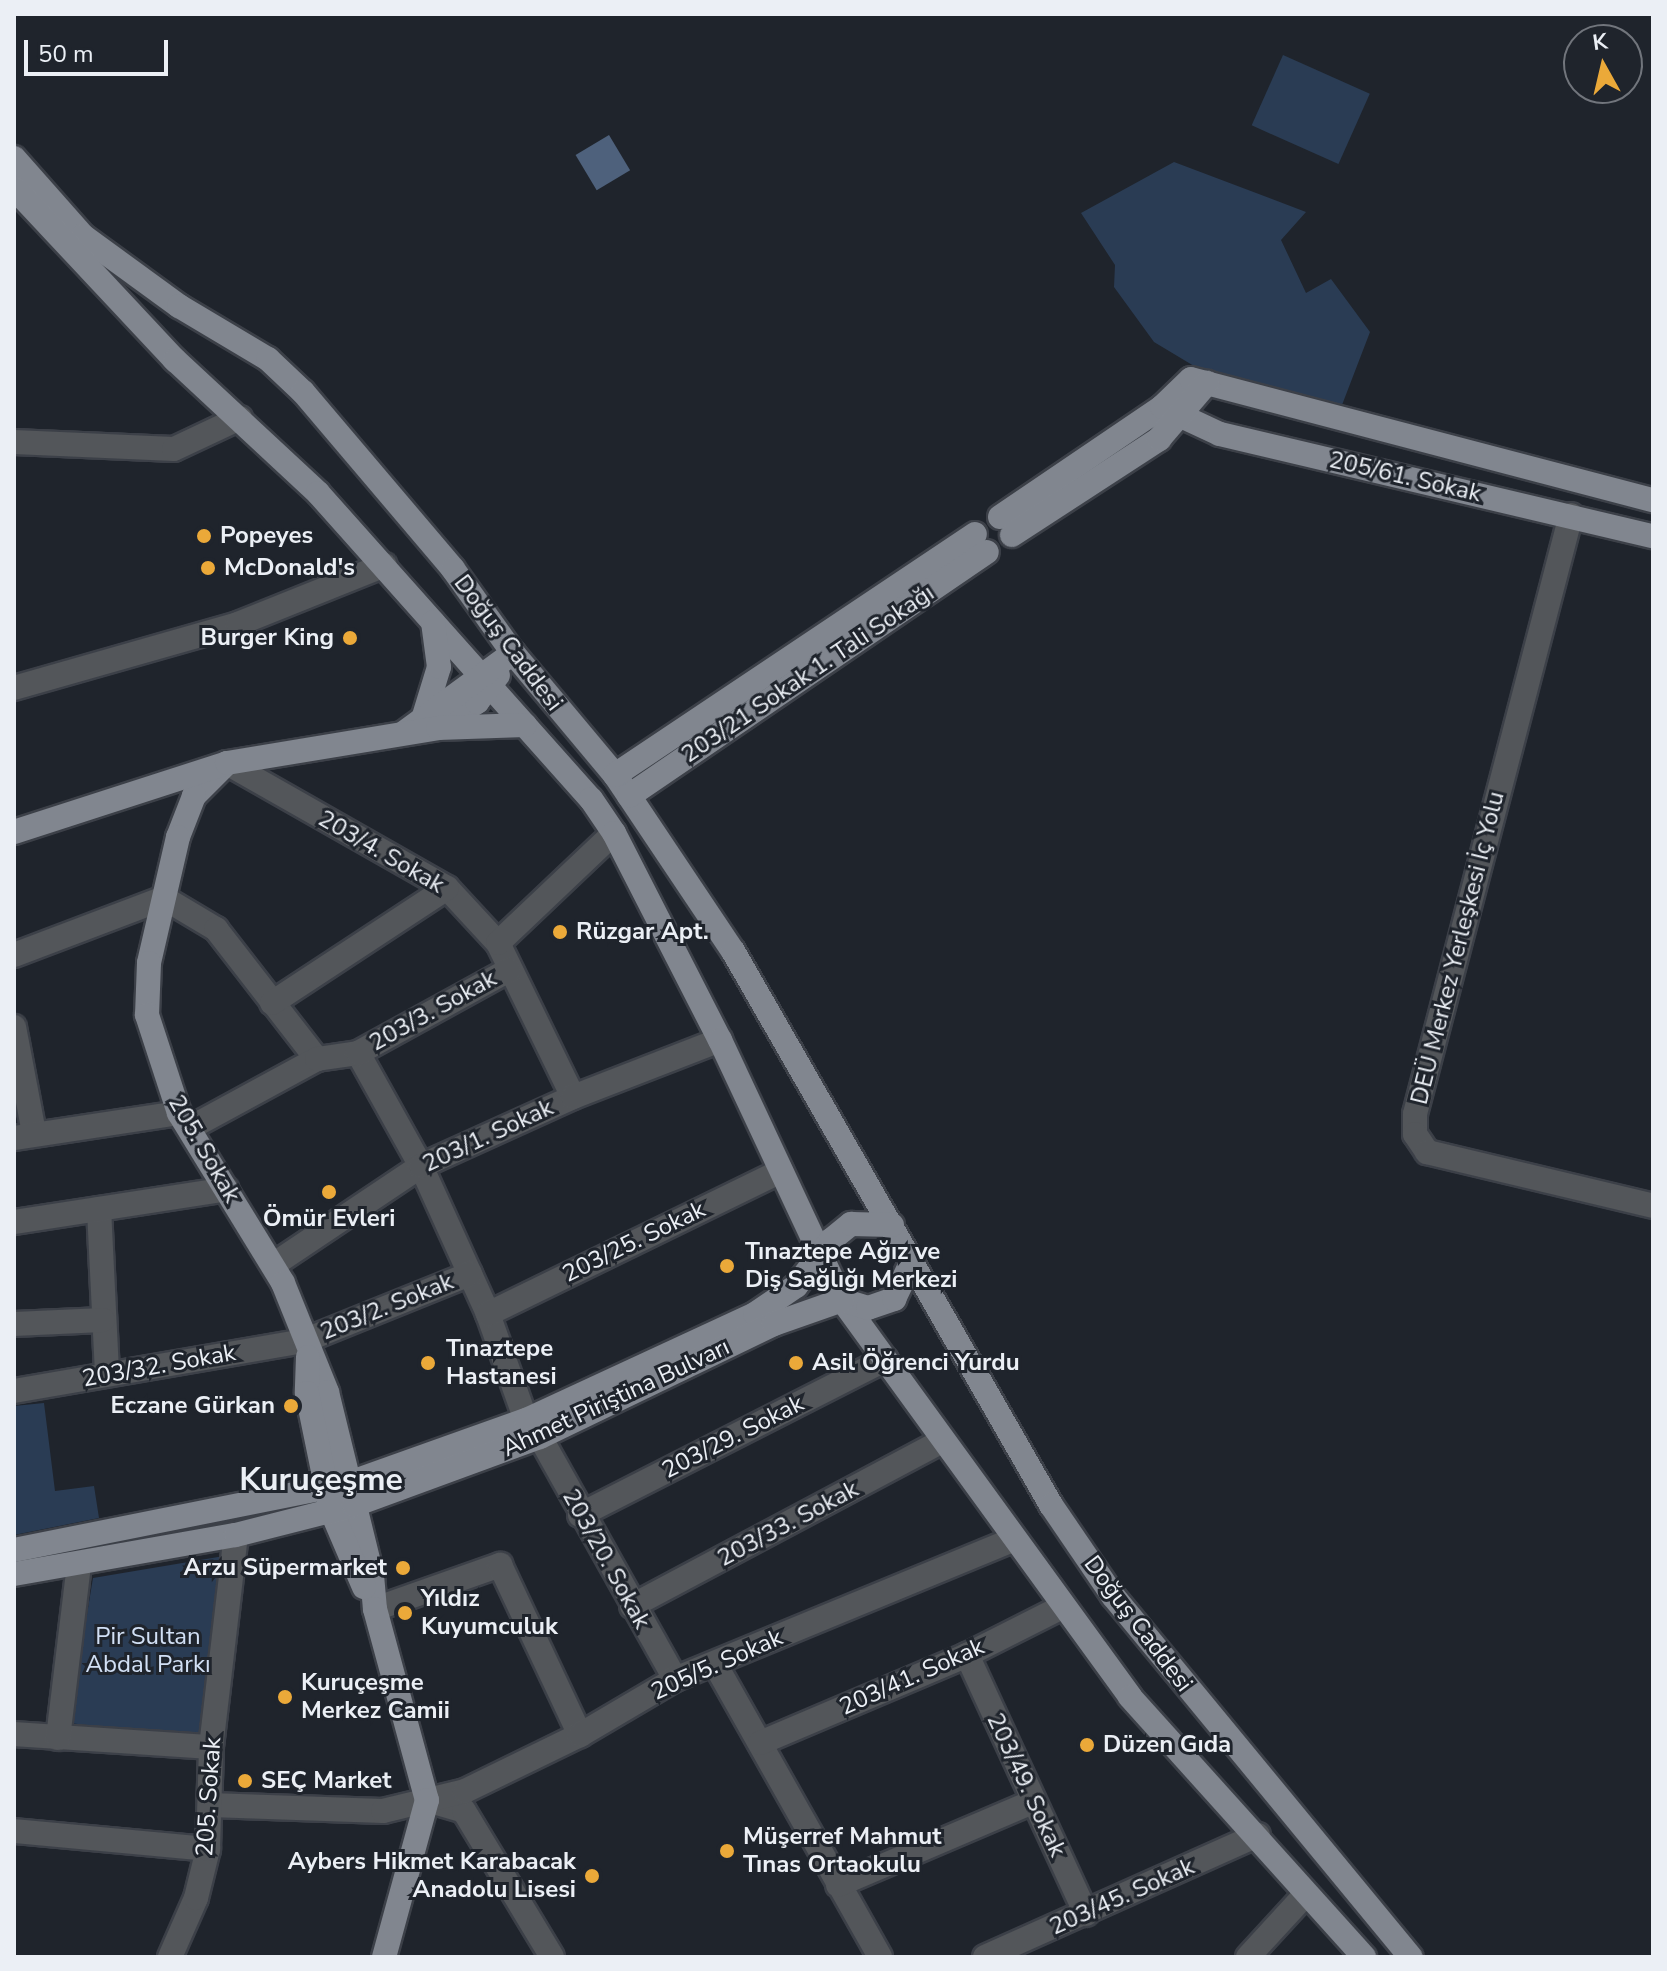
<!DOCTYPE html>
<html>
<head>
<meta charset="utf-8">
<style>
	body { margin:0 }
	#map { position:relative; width:1667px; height:1971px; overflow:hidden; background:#1f242c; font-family:"Nunito Sans",sans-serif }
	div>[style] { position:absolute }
	.green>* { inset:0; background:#2a3c54; transform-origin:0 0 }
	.water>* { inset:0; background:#4e617c; transform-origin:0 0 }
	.roads { filter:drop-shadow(2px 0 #3c4048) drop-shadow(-2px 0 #3c4048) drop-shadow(0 2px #3c4048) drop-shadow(0 -2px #3c4048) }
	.minor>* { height:24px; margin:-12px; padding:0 12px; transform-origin:12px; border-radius:12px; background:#53565a }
	.major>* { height:24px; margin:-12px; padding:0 12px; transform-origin:12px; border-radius:12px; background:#81868f }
	.dots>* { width:22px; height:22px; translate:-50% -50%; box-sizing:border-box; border:4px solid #1f242c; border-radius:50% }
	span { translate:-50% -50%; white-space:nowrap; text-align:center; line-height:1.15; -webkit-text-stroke:6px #1f242c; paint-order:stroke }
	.street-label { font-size:24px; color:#ebeff5 }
	.poi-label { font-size:24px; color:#ebeff5; font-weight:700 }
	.left { translate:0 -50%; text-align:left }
	.right { translate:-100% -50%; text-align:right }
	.park-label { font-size:24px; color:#d2e0f5 }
	.district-label { font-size:32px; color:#ebeff5; font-weight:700 }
	.frame { position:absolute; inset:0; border:16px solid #ebeff5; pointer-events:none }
	.north { position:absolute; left:1563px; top:24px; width:80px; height:80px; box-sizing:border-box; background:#1f242c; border:2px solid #71757c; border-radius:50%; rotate:352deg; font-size:22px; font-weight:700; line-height:32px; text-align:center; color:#ebeff5 }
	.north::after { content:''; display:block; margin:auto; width:28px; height:36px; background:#eba939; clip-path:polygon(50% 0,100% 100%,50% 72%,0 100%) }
	.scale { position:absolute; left:24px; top:40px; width:144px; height:36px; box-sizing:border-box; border:4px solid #ebeff5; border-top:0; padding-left:10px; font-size:24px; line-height:28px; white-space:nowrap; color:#ebeff5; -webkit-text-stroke:6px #1f242c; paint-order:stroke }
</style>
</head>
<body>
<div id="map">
	<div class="green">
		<div style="left:1283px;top:55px;width:95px;height:77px;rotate:24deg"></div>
		<div style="clip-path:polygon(1174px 162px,1306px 212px,1281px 240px,1306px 293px,1331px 279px,1370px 332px,1342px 405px,1199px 369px,1154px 342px,1114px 287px,1115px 265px,1081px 213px)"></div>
		<div style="clip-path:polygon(44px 1403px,55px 1491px,94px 1486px,99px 1518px,14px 1535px,14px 1406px)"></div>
		<div style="clip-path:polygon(224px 1556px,201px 1738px,69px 1723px,93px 1578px)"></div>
	</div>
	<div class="water">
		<div style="left:609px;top:135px;width:41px;height:39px;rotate:59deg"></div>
	</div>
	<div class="roads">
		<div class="minor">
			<div style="left:14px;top:442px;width:160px;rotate:2.5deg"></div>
			<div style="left:174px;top:449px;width:73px;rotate:-25.2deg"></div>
			<div style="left:1571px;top:515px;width:619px;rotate:104.6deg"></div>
			<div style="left:1415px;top:1114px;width:20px;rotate:90deg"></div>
			<div style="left:1415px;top:1134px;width:22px;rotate:56deg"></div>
			<div style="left:1427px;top:1152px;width:232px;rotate:13.4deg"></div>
			<div style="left:14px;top:688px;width:233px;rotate:-15.9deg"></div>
			<div style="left:238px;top:624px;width:158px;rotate:-21.9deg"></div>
			<div style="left:227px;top:763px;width:253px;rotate:29.6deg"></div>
			<div style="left:447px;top:888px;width:75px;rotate:47.2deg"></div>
			<div style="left:498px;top:943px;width:171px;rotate:64deg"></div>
			<div style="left:498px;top:943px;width:160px;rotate:-43.5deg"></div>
			<div style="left:14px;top:955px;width:160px;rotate:-20.8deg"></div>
			<div style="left:164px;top:898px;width:61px;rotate:30.8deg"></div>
			<div style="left:216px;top:929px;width:165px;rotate:52.2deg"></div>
			<div style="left:272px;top:1003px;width:209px;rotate:-33.3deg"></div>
			<div style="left:14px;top:1027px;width:108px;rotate:79.3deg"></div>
			<div style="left:358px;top:1053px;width:129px;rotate:60.9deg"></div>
			<div style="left:421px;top:1166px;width:162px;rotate:65.6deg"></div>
			<div style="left:488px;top:1314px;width:113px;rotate:70.3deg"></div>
			<div style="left:190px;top:1128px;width:145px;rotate:-28.5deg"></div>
			<div style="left:317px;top:1059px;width:41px;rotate:-8.3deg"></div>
			<div style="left:358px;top:1053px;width:172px;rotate:-28.8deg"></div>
			<div style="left:14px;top:1138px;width:167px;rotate:-8.6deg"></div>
			<div style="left:99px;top:1209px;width:165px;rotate:87.2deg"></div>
			<div style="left:14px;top:1222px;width:215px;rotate:-8.8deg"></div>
			<div style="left:273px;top:1265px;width:178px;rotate:-33.8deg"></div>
			<div style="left:421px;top:1166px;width:167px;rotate:-24.4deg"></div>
			<div style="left:573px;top:1097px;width:158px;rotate:-21.2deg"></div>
			<div style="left:488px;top:1314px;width:326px;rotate:-26deg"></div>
			<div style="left:14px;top:1324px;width:89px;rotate:-2.6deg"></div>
			<div style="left:14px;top:1391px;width:294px;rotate:-9.8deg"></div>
			<div style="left:304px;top:1341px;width:179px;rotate:-22deg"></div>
			<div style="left:540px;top:1437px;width:277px;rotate:60.8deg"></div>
			<div style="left:580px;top:1515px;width:343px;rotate:-27deg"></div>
			<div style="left:632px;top:1606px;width:351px;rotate:-28deg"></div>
			<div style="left:375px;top:1609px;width:133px;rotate:-19.4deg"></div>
			<div style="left:500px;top:1565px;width:188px;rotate:64.8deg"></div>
			<div style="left:967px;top:1655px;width:285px;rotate:65.3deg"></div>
			<div style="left:715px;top:1664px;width:336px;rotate:60.6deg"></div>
			<div style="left:14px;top:1734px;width:197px;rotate:3.8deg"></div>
			<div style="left:58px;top:1738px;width:175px;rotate:-83.1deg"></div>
			<div style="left:760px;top:1743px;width:225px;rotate:-23deg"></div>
			<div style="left:967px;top:1655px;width:106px;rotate:-26.8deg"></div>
			<div style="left:430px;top:1801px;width:35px;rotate:16deg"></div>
			<div style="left:464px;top:1811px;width:170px;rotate:58.9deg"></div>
			<div style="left:210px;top:1805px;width:173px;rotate:2deg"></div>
			<div style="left:383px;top:1811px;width:84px;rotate:-13.7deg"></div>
			<div style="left:465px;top:1791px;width:128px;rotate:-26deg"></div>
			<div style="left:580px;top:1735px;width:110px;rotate:-30.5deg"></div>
			<div style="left:675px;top:1679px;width:365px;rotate:-22.4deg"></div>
			<div style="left:14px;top:1831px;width:195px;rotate:5.3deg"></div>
			<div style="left:838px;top:1885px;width:212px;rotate:-23.1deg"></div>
			<div style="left:170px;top:1957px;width:64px;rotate:-66.2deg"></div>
			<div style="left:196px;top:1898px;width:50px;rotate:-76.2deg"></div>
			<div style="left:208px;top:1849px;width:102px;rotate:-88.3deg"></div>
			<div style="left:211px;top:1747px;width:213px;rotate:-83.3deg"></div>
			<div style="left:985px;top:1957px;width:299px;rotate:-24.1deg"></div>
			<div style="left:1248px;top:1957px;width:84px;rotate:-47.4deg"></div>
		</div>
		<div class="major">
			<div style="left:14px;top:158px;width:104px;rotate:48.5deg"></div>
			<div style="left:83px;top:236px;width:119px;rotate:36.1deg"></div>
			<div style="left:179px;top:306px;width:104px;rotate:30.8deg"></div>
			<div style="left:268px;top:359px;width:48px;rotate:43.3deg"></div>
			<div style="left:303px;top:392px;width:232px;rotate:49.7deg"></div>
			<div style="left:453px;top:569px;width:103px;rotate:54.5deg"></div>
			<div style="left:513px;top:653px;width:159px;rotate:50.1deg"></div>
			<div style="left:615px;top:775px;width:212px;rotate:56.2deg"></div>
			<div style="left:733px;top:951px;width:639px;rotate:60.14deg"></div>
			<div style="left:1051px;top:1505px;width:110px;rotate:55.7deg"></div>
			<div style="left:1113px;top:1596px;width:468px;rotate:50.5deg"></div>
			<div style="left:14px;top:188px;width:236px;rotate:46.9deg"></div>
			<div style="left:175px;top:360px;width:195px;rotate:42.9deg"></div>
			<div style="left:318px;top:493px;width:410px;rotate:48.3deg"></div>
			<div style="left:591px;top:799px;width:41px;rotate:55.9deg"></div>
			<div style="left:614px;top:833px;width:233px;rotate:62.9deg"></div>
			<div style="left:720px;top:1040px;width:287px;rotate:64.9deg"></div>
			<div style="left:842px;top:1300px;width:490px;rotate:54deg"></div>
			<div style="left:1130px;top:1697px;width:350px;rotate:48deg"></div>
			<div style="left:1162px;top:407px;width:64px;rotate:25deg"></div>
			<div style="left:1220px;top:434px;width:445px;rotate:13.3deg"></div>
			<div style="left:1000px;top:517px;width:196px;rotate:-34.2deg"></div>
			<div style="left:1162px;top:407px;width:40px;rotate:-44deg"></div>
			<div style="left:1191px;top:379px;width:478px;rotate:14.7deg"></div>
			<div style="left:1012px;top:535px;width:176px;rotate:-33.1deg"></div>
			<div style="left:1159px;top:439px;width:74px;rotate:-49.4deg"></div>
			<div style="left:424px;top:716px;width:51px;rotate:-73deg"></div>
			<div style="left:439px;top:667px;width:45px;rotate:-97.6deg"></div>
			<div style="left:440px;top:727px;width:45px;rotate:-34deg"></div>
			<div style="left:477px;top:702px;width:34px;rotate:-52deg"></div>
			<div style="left:405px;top:732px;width:134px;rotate:-36.2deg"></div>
			<div style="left:227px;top:763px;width:47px;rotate:135deg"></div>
			<div style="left:194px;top:796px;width:44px;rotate:111.3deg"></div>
			<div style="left:178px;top:837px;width:129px;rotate:103deg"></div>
			<div style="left:149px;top:963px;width:52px;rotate:92.2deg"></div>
			<div style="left:147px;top:1015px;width:103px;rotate:71.9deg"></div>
			<div style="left:179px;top:1113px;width:199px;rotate:58.5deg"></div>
			<div style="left:283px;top:1283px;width:118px;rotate:68deg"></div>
			<div style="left:327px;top:1392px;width:188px;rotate:76.2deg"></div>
			<div style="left:372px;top:1575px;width:34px;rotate:85deg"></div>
			<div style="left:375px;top:1609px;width:198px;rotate:74.8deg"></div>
			<div style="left:427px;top:1800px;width:163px;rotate:105.3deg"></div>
			<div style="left:615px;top:775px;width:433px;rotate:-33.8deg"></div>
			<div style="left:629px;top:796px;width:433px;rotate:-34.3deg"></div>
			<div style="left:14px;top:832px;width:224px;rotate:-17.9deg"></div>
			<div style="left:227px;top:763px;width:214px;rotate:-9.4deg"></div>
			<div style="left:438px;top:728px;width:87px;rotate:-2deg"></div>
			<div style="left:842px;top:1300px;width:27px;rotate:17deg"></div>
			<div style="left:868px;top:1308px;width:28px;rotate:-19deg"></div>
			<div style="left:894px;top:1299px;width:44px;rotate:-64.6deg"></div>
			<div style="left:308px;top:1357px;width:36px;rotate:92deg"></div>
			<div style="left:307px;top:1393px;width:119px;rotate:78.4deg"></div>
			<div style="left:331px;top:1510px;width:84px;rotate:66.8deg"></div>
			<div style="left:14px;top:1550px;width:342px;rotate:-11.3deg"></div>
			<div style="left:349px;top:1483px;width:188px;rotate:-19.6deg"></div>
			<div style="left:526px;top:1420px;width:252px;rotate:-24.8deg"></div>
			<div style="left:755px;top:1314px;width:50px;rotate:-34.3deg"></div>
			<div style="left:796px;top:1286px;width:58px;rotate:-52.7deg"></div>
			<div style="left:831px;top:1240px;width:26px;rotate:-39deg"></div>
			<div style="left:851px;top:1224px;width:41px;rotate:1.4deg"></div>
			<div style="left:14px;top:1574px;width:225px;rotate:-10deg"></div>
			<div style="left:236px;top:1535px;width:122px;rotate:-14.3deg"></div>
			<div style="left:354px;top:1505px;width:198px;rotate:-20.1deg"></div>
			<div style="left:540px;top:1437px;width:260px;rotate:-25.8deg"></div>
			<div style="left:774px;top:1324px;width:72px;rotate:-19.4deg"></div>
		</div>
	</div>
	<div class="dots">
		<div style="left:204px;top:536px;background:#eba939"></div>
		<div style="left:208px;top:568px;background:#eba939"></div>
		<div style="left:350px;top:638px;background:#eba939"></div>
		<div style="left:560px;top:932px;background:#eba939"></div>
		<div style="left:329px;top:1192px;background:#eba939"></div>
		<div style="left:727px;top:1266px;background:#eba939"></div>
		<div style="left:428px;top:1363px;background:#eba939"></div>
		<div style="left:796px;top:1363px;background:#eba939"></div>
		<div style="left:291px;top:1406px;background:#eba939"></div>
		<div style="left:403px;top:1568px;background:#eba939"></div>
		<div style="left:405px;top:1613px;background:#eba939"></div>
		<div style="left:285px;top:1697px;background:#eba939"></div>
		<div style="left:1087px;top:1745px;background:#eba939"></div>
		<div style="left:245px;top:1781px;background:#eba939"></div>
		<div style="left:727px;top:1851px;background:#eba939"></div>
		<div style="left:592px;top:1876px;background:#eba939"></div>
	</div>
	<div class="street-label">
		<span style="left:1405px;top:477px;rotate:13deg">205/61. Sokak</span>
		<span style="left:508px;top:643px;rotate:53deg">Doğuş Caddesi</span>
		<span style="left:808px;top:674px;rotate:-34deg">203/21 Sokak 1. Tali Sokağı</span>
		<span style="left:381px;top:852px;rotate:30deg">203/4. Sokak</span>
		<span style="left:1458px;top:948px;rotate:-76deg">DEÜ Merkez Yerleşkesi İç Yolu</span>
		<span style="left:433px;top:1011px;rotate:-29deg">203/3. Sokak</span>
		<span style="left:488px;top:1136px;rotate:-25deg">203/1. Sokak</span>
		<span style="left:204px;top:1149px;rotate:60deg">205. Sokak</span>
		<span style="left:634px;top:1242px;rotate:-26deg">203/25. Sokak</span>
		<span style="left:387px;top:1307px;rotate:-22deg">203/2. Sokak</span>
		<span style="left:159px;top:1366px;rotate:-10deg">203/32. Sokak</span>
		<span style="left:616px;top:1398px;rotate:-25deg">Ahmet Piriştina Bulvarı</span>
		<span style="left:733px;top:1437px;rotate:-27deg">203/29. Sokak</span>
		<span style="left:788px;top:1524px;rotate:-28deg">203/33. Sokak</span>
		<span style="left:606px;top:1559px;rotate:61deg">203/20. Sokak</span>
		<span style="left:1138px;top:1624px;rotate:53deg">Doğuş Caddesi</span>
		<span style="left:717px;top:1665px;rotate:-24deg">205/5. Sokak</span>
		<span style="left:912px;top:1677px;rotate:-24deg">203/41. Sokak</span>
		<span style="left:1026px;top:1785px;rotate:65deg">203/49. Sokak</span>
		<span style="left:209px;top:1797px;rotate:-86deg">205. Sokak</span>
		<span style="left:1122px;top:1897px;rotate:-24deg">203/45. Sokak</span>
	</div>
	<div class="poi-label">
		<span class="left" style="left:220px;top:536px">Popeyes</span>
		<span class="left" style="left:224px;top:568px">McDonald's</span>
		<span class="right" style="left:334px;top:638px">Burger King</span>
		<span class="left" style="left:576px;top:932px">Rüzgar Apt.</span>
		<span style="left:329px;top:1219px">Ömür Evleri</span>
		<span class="left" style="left:745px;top:1266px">Tınaztepe Ağız ve<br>Diş Sağlığı Merkezi</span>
		<span class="left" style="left:446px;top:1363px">Tınaztepe<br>Hastanesi</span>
		<span class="left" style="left:812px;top:1363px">Asil Öğrenci Yurdu</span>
		<span class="right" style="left:275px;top:1406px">Eczane Gürkan</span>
		<span class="right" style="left:387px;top:1568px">Arzu Süpermarket</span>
		<span class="left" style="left:421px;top:1613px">Yıldız<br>Kuyumculuk</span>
		<span class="left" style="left:301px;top:1697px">Kuruçeşme<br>Merkez Camii</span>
		<span class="left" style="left:1103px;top:1745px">Düzen Gıda</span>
		<span class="left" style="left:261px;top:1781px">SEÇ Market</span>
		<span class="left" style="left:743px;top:1851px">Müşerref Mahmut<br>Tınas Ortaokulu</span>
		<span class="right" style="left:576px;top:1876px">Aybers Hikmet Karabacak<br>Anadolu Lisesi</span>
	</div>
	<div class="park-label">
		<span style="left:148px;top:1651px">Pir Sultan<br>Abdal Parkı</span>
	</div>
	<div class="district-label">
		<span style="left:321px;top:1480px">Kuruçeşme</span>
	</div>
	<div class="frame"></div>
	<div class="north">K</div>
	<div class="scale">50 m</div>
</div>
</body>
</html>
